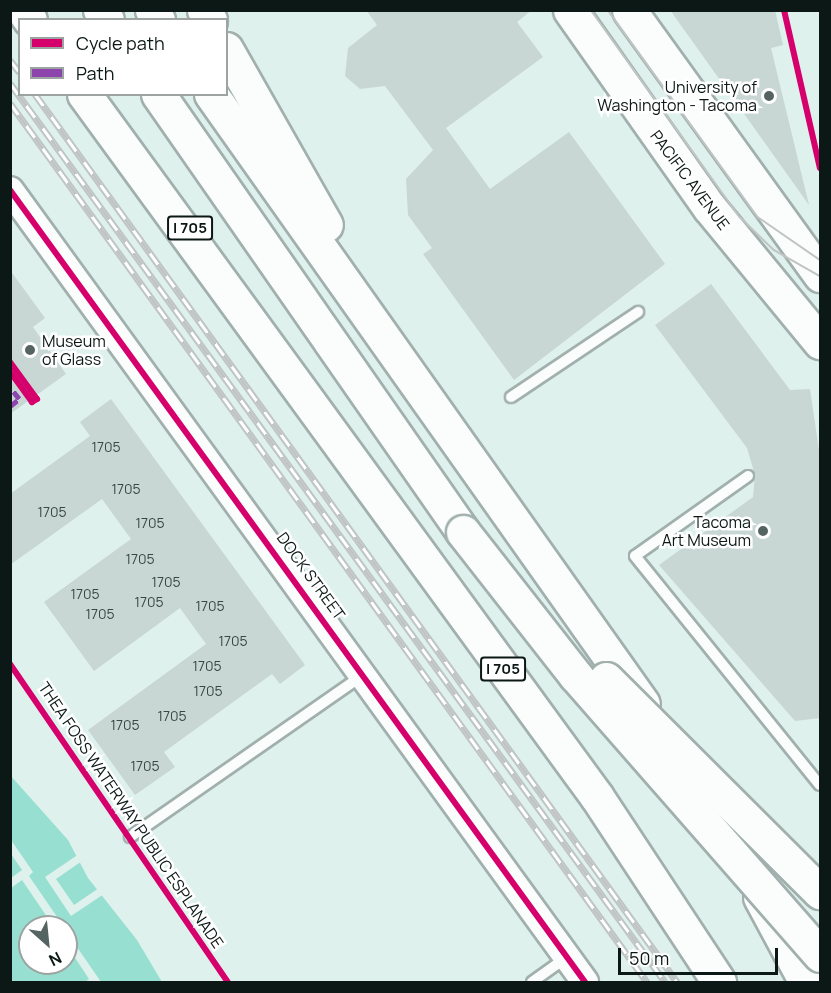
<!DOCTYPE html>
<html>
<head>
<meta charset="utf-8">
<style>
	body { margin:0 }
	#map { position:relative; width:831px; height:993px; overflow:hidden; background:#def1ed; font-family:Manrope,sans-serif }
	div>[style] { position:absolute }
	.water>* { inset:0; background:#97e0d1 }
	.pier>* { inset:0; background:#def1ed }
	.building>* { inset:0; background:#c8d7d4 }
	.roads { filter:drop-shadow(2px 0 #a1b0ad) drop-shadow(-2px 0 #a1b0ad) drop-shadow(0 2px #a1b0ad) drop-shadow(0 -2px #a1b0ad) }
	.service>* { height:10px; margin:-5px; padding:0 5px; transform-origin:5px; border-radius:5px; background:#fafdfc }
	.tertiary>* { height:26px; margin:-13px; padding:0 13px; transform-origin:13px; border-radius:13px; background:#fafdfc }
	.primary>* { height:33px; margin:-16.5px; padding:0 16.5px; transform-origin:16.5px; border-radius:16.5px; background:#fafdfc }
	.motorway>* { height:33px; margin:-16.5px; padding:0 16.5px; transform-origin:16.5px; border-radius:16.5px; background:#fafdfc }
	.tram>* { height:1.5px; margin:-0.75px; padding:0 0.75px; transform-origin:0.75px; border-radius:0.75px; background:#c0c5c4 }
	.rail>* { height:7px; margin-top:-3.5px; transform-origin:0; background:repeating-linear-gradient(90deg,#fff 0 14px,#c0c5c4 0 28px); box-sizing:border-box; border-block:2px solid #c0c5c4 }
	.bridges { filter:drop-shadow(2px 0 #a1b0ad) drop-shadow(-2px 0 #a1b0ad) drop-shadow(0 2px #a1b0ad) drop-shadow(0 -2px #a1b0ad) }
	.motorway-bridge>* { height:33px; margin:-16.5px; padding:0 16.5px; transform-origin:16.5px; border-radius:16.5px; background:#fafdfc }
	.quiet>* { height:4.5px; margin-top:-2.25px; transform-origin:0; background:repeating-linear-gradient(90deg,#8e44ad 0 9px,transparent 0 13.5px) }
	.cycleway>* { height:6px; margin:-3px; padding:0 3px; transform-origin:3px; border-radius:3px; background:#d6006c }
	.dots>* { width:16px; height:16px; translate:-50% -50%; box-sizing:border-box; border:3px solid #fff; border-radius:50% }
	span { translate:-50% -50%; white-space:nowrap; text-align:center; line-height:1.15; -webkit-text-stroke:5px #fff; paint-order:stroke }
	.number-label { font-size:14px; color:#3a4845 }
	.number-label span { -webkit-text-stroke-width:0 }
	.shield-label span { padding:2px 4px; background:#fff; border:2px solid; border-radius:4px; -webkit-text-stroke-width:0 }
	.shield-label { font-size:15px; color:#0b1815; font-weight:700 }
	.poi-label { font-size:16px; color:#0b1815 }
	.right { translate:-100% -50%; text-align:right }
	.left { translate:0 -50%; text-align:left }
	.street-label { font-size:16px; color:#0b1815 }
	.frame { position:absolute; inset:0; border:12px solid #0b1815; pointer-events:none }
	.legend { position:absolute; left:18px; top:18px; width:210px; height:78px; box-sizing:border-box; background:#fff; border:2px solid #9da3a1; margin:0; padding:8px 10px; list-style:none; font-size:18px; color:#0b1815 }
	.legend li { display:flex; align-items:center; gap:12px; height:30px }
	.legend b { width:30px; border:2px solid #9da3a1 }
	.north { position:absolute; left:18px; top:915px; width:60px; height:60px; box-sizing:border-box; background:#fff; border:2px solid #9da3a1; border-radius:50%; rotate:153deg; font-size:16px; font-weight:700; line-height:24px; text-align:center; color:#0b1815 }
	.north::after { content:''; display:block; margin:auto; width:21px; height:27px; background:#556461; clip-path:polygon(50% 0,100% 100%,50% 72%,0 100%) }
	.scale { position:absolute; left:618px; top:948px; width:160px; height:27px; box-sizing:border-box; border:3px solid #0b1815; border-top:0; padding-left:8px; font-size:18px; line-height:21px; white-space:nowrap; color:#0b1815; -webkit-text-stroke:4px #fff; paint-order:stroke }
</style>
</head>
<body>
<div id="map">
	<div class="water">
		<div style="clip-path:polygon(evenodd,10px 775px,68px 840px,88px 878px,137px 940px,162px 982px,11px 982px,10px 775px,30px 927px,66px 927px,66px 963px,30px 963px,30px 927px)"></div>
	</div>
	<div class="pier">
		<div style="clip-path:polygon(11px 840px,33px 872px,29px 876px,64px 927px,54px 927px,22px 880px,11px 888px,11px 878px,22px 870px,11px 854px)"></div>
		<div style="clip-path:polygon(79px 854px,82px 861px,56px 879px,74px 905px,99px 888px,104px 894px,71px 916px,45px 877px)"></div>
		<div style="clip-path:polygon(66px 931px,101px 982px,85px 982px,89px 979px,66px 944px)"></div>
	</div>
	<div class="building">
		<div style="clip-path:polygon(366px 10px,532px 10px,517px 22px,543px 57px,446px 128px,490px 189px,569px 132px,665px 264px,514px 380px,423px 254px,432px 248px,408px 215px,406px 179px,433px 150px,385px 86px,360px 89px,345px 76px,348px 48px,377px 25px)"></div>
		<div style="clip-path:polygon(670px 10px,775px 10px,783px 45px,771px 48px,809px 205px)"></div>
		<div style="clip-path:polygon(10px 270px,45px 318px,33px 327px,66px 374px,10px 414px)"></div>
		<div style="clip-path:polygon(711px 284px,790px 390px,810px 389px,820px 457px,820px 718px,795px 721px,659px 565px,753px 497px,755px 475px,747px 448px,655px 325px)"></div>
		<div style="clip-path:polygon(111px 399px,305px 665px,280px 684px,272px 674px,164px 752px,175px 767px,135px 795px,88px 730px,206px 644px,180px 608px,94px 671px,44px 602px,131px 539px,102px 499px,10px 565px,10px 494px,90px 436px,80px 422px)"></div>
	</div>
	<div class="roads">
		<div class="service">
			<div style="left:511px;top:397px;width:153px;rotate:-33.8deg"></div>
			<div style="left:748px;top:476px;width:138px;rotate:144.7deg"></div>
			<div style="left:635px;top:556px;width:294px;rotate:51.1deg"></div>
			<div style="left:130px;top:837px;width:282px;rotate:-34.8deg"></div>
			<div style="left:532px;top:982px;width:43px;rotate:-35.5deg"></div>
		</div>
		<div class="tertiary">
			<div style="left:10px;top:190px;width:979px;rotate:54.02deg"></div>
		</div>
		<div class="primary">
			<div style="left:570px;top:10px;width:241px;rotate:54.8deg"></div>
			<div style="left:709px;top:207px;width:175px;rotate:50.6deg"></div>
			<div style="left:629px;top:10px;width:327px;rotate:54.2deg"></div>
		</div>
		<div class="motorway">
			<div style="left:23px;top:10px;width:12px;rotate:55deg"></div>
			<div style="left:100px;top:10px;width:12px;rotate:55deg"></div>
			<div style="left:152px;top:10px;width:12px;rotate:59deg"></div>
			<div style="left:204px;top:10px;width:12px;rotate:59deg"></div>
			<div style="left:226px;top:49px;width:202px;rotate:60.4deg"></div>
			<div style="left:84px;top:94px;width:870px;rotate:53.88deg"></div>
			<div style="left:597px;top:797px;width:222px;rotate:56.6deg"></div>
			<div style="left:158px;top:94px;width:534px;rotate:55.15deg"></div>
			<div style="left:211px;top:94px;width:747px;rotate:54.69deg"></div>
			<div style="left:760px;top:897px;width:97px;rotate:61.6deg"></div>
		</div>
	</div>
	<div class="tram">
		<div style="left:591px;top:10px;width:255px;rotate:54.3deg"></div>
		<div style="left:740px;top:217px;width:47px;rotate:44.1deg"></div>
		<div style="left:774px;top:250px;width:53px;rotate:29.5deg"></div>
		<div style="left:608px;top:10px;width:256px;rotate:54.1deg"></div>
		<div style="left:758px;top:217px;width:75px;rotate:34.7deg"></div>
	</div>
	<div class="rail">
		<div style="left:10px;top:60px;width:16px;rotate:52deg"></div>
		<div style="left:10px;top:83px;width:1112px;rotate:53.92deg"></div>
		<div style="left:35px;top:94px;width:1096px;rotate:54.13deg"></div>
		<div style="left:10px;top:103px;width:1086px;rotate:54.07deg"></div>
	</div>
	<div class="bridges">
		<div class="motorway-bridge">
			<div style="left:463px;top:532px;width:182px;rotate:51.9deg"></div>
			<div style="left:575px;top:675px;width:372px;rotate:48.8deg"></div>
			<div style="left:606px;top:679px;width:302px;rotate:44.9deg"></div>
		</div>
	</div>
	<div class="quiet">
		<div style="left:10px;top:406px;width:11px;rotate:-38deg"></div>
		<div style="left:19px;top:399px;width:11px;rotate:-128deg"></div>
	</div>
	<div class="cycleway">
		<div style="left:784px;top:10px;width:162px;rotate:77.2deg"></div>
		<div style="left:10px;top:190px;width:979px;rotate:54.02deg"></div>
		<div style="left:10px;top:362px;width:46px;rotate:53.9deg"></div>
		<div style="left:37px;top:399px;width:6px;rotate:149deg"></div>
		<div style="left:32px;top:402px;width:37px;rotate:-126deg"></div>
		<div style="left:10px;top:664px;width:386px;rotate:55.6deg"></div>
	</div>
	<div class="dots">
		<div style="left:769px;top:96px;background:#556461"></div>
		<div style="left:30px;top:350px;background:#556461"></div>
		<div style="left:763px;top:531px;background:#556461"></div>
	</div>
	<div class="number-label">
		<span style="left:106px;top:447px">1705</span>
		<span style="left:126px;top:489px">1705</span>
		<span style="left:52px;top:512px">1705</span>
		<span style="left:150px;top:523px">1705</span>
		<span style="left:140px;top:559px">1705</span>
		<span style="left:166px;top:582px">1705</span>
		<span style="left:85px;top:594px">1705</span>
		<span style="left:149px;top:602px">1705</span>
		<span style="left:210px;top:606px">1705</span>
		<span style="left:100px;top:614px">1705</span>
		<span style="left:233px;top:641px">1705</span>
		<span style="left:207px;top:666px">1705</span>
		<span style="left:208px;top:691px">1705</span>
		<span style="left:172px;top:716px">1705</span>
		<span style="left:125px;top:725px">1705</span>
		<span style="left:145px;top:766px">1705</span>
	</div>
	<div class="shield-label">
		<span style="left:190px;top:228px">I 705</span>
		<span style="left:503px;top:669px">I 705</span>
	</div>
	<div class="poi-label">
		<span class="right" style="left:757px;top:96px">University of<br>Washington - Tacoma</span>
		<span class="left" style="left:42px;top:350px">Museum<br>of Glass</span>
		<span class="right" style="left:751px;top:531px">Tacoma<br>Art Museum</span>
	</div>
	<div class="street-label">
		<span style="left:690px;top:180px;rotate:53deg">PACIFIC AVENUE</span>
		<span style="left:311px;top:576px;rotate:54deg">DOCK STREET</span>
		<span style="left:131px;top:815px;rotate:56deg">THEA FOSS WATERWAY PUBLIC ESPLANADE</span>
	</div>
	<div class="frame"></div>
	<ul class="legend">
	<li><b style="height:8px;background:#d6006c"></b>Cycle path</li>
	<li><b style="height:8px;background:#8e44ad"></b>Path</li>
	</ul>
	<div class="north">N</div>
	<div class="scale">50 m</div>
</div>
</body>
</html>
